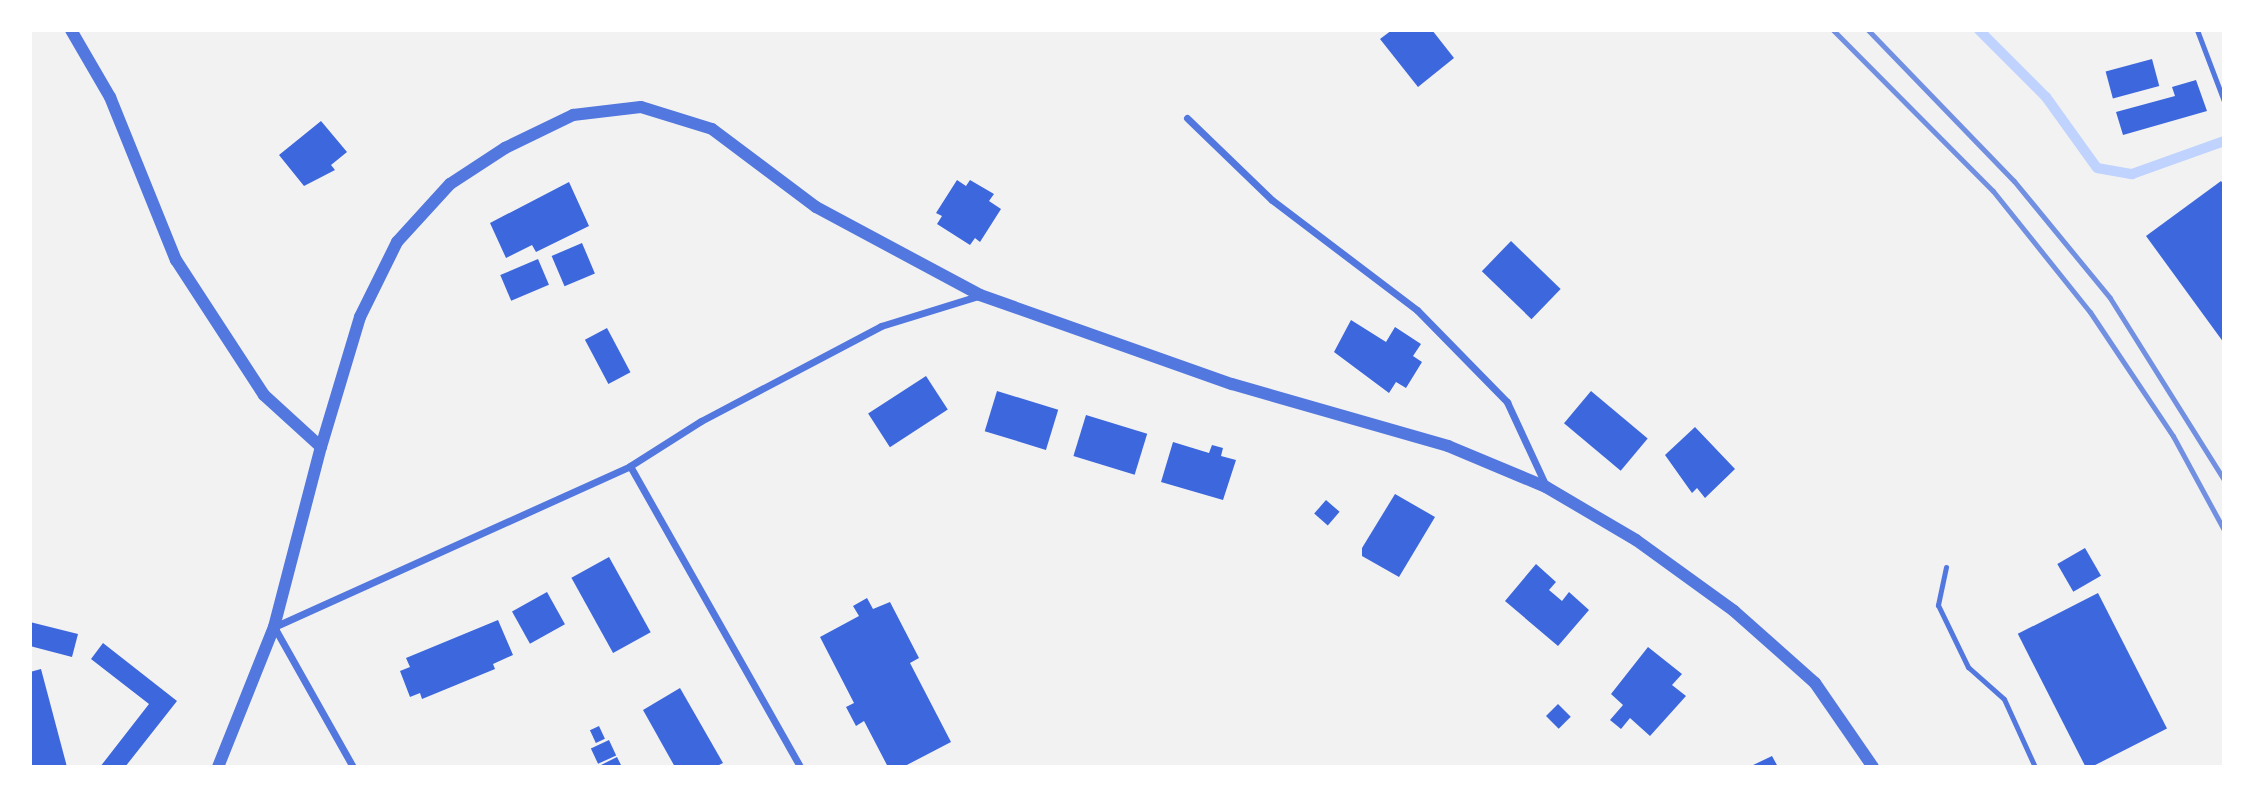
<!DOCTYPE html>
<html>
<head>
<meta charset="utf-8">
<style>
	body { margin:0 }
	#map { position:relative; width:2254px; height:797px; overflow:hidden; background:#f2f2f2; font-family:"Archivo Narrow",sans-serif }
	div>[style] { position:absolute }
	.stream>* { height:10px; margin:-5px; padding:0 5px; transform-origin:5px; border-radius:5px; background:#bfd3fe }
	.building>* { inset:0; background:#3d67dc; transform-origin:0 0 }
	.service>* { height:5px; margin:-2.5px; padding:0 2.5px; transform-origin:2.5px; border-radius:2.5px; background:#5277de }
	.minor>* { height:7px; margin:-3.5px; padding:0 3.5px; transform-origin:3.5px; border-radius:3.5px; background:#5277de }
	.tertiary>* { height:12px; margin:-6px; padding:0 6px; transform-origin:6px; border-radius:6px; background:#5277de }
	.rail>* { height:5px; margin:-2.5px; padding:0 2.5px; transform-origin:2.5px; border-radius:2.5px; background:#7290e2 }
	span { translate:-50% -50%; white-space:nowrap; text-align:center; line-height:1.15; -webkit-text-stroke:5px #fff; paint-order:stroke }
	.frame { position:absolute; inset:0; border:32px solid #fff; pointer-events:none }
</style>
</head>
<body>
<div id="map">
	<div class="stream">
		<div style="left:1979px;top:30px;width:95px;rotate:45deg"></div>
		<div style="left:2046px;top:97px;width:87px;rotate:54.3deg"></div>
		<div style="left:2097px;top:168px;width:36px;rotate:10deg"></div>
		<div style="left:2132px;top:174px;width:98px;rotate:-19.7deg"></div>
	</div>
	<div class="building">
		<div style="clip-path:polygon(1392px 30px,1432px 30px,1454px 58px,1418px 87px,1380px 39px)"></div>
		<div style="left:2152px;top:59px;width:28px;height:48px;rotate:75deg"></div>
		<div style="clip-path:polygon(2196px 80px,2207px 111px,2123px 135px,2116px 112px,2175px 96px,2172px 87px)"></div>
		<div style="clip-path:polygon(321px 121px,347px 152px,331px 165px,335px 170px,304px 186px,279px 155px)"></div>
		<div style="clip-path:polygon(957px 180px,966px 186px,970px 180px,994px 194px,989px 201px,1001px 209px,980px 242px,975px 238px,970px 245px,937px 224px,942px 216px,936px 213px)"></div>
		<div style="clip-path:polygon(2221px 181px,2224px 185px,2224px 343px,2146px 236px)"></div>
		<div style="clip-path:polygon(569px 182px,589px 226px,536px 252px,532px 245px,506px 258px,490px 223px)"></div>
		<div style="left:1511px;top:241px;width:69px;height:42px;rotate:44deg"></div>
		<div style="left:582px;top:243px;width:33px;height:33px;rotate:67deg"></div>
		<div style="left:538px;top:259px;width:28px;height:41px;rotate:67deg"></div>
		<div style="clip-path:polygon(1351px 320px,1386px 342px,1395px 327px,1421px 344px,1413px 356px,1422px 362px,1406px 388px,1396px 382px,1389px 393px,1334px 352px)"></div>
		<div style="left:607px;top:328px;width:50px;height:25px;rotate:62deg"></div>
		<div style="left:926px;top:376px;width:40px;height:69px;rotate:57deg"></div>
		<div style="left:997px;top:391px;width:64px;height:42px;rotate:17deg"></div>
		<div style="left:1591px;top:391px;width:74px;height:42px;rotate:40deg"></div>
		<div style="left:1086px;top:415px;width:64px;height:43px;rotate:17deg"></div>
		<div style="clip-path:polygon(1695px 427px,1735px 469px,1705px 498px,1697px 488px,1692px 493px,1665px 455px)"></div>
		<div style="clip-path:polygon(1173px 442px,1209px 453px,1212px 445px,1223px 448px,1221px 456px,1236px 460px,1223px 500px,1161px 482px)"></div>
		<div style="clip-path:polygon(1395px 494px,1435px 517px,1399px 577px,1362px 556px,1362px 548px)"></div>
		<div style="left:1326px;top:500px;width:18px;height:18px;rotate:41deg"></div>
		<div style="left:2085px;top:548px;width:32px;height:32px;rotate:60deg"></div>
		<div style="left:609px;top:557px;width:86px;height:43px;rotate:61deg"></div>
		<div style="clip-path:polygon(1536px 564px,1556px 582px,1549px 590px,1562px 601px,1569px 592px,1589px 610px,1558px 646px,1505px 601px)"></div>
		<div style="left:547px;top:592px;width:37px;height:40px;rotate:61deg"></div>
		<div style="left:2098px;top:593px;width:152px;height:90px;rotate:63deg"></div>
		<div style="clip-path:polygon(867px 598px,873px 609px,890px 602px,919px 658px,910px 663px,951px 742px,903px 767px,888px 767px,864px 721px,856px 726px,846px 707px,854px 703px,820px 637px,859px 616px,853px 606px)"></div>
		<div style="clip-path:polygon(498px 620px,513px 655px,493px 664px,495px 669px,422px 699px,420px 693px,410px 697px,400px 671px,410px 667px,406px 658px)"></div>
		<div style="clip-path:polygon(30px 622px,78px 634px,72px 657px,30px 646px)"></div>
		<div style="clip-path:polygon(103px 643px,177px 701px,125px 767px,100px 767px,149px 704px,91px 659px)"></div>
		<div style="clip-path:polygon(1648px 647px,1682px 674px,1672px 685px,1686px 696px,1650px 736px,1630px 718px,1621px 729px,1610px 720px,1623px 705px,1611px 694px)"></div>
		<div style="clip-path:polygon(41px 669px,67px 767px,30px 767px,30px 672px)"></div>
		<div style="clip-path:polygon(680px 688px,723px 763px,715px 767px,675px 767px,643px 710px)"></div>
		<div style="left:1558px;top:704px;width:18px;height:17px;rotate:45deg"></div>
		<div style="left:599px;top:726px;width:14px;height:10px;rotate:65deg"></div>
		<div style="left:609px;top:740px;width:17px;height:20px;rotate:65deg"></div>
		<div style="clip-path:polygon(1772px 756px,1778px 767px,1749px 767px)"></div>
		<div style="clip-path:polygon(617px 757px,622px 767px,597px 767px)"></div>
	</div>
	<div class="service">
		<div style="left:2197px;top:30px;width:76px;rotate:69.2deg"></div>
		<div style="left:1946px;top:567px;width:39px;rotate:102deg"></div>
		<div style="left:1938px;top:605px;width:69px;rotate:64.2deg"></div>
		<div style="left:1968px;top:667px;width:48px;rotate:41.6deg"></div>
		<div style="left:2004px;top:699px;width:75px;rotate:65.5deg"></div>
	</div>
	<div class="minor">
		<div style="left:1187px;top:118px;width:118px;rotate:44deg"></div>
		<div style="left:1272px;top:200px;width:182px;rotate:37.2deg"></div>
		<div style="left:1417px;top:310px;width:129px;rotate:45.6deg"></div>
		<div style="left:1507px;top:402px;width:93px;rotate:65.1deg"></div>
		<div style="left:630px;top:466px;width:346px;rotate:60.5deg"></div>
		<div style="left:353px;top:767px;width:161px;rotate:-119.4deg"></div>
		<div style="left:274px;top:627px;width:391px;rotate:-24.3deg"></div>
		<div style="left:630px;top:466px;width:84px;rotate:-32.4deg"></div>
		<div style="left:701px;top:421px;width:204px;rotate:-27.8deg"></div>
		<div style="left:881px;top:326px;width:102px;rotate:-17.2deg"></div>
	</div>
	<div class="tertiary">
		<div style="left:71px;top:30px;width:78px;rotate:59.8deg"></div>
		<div style="left:110px;top:97px;width:176px;rotate:68deg"></div>
		<div style="left:176px;top:260px;width:161px;rotate:56.9deg"></div>
		<div style="left:264px;top:395px;width:77px;rotate:42.4deg"></div>
		<div style="left:218px;top:767px;width:151px;rotate:-68.2deg"></div>
		<div style="left:274px;top:627px;width:186px;rotate:-75.4deg"></div>
		<div style="left:321px;top:447px;width:136px;rotate:-73.3deg"></div>
		<div style="left:360px;top:317px;width:84px;rotate:-63.7deg"></div>
		<div style="left:397px;top:242px;width:79px;rotate:-47.6deg"></div>
		<div style="left:450px;top:184px;width:66px;rotate:-33.2deg"></div>
		<div style="left:505px;top:148px;width:76px;rotate:-25.9deg"></div>
		<div style="left:573px;top:115px;width:68px;rotate:-6.7deg"></div>
		<div style="left:641px;top:107px;width:74px;rotate:17.2deg"></div>
		<div style="left:712px;top:129px;width:130px;rotate:36.9deg"></div>
		<div style="left:816px;top:207px;width:186px;rotate:28.2deg"></div>
		<div style="left:980px;top:295px;width:267px;rotate:19.5deg"></div>
		<div style="left:1232px;top:384px;width:225px;rotate:16deg"></div>
		<div style="left:1448px;top:446px;width:106px;rotate:22.7deg"></div>
		<div style="left:1546px;top:487px;width:104px;rotate:30.5deg"></div>
		<div style="left:1636px;top:540px;width:121px;rotate:35.9deg"></div>
		<div style="left:1734px;top:611px;width:108px;rotate:41.6deg"></div>
		<div style="left:1815px;top:683px;width:102px;rotate:55.4deg"></div>
	</div>
	<div class="rail">
		<div style="left:1833px;top:30px;width:227px;rotate:45.2deg"></div>
		<div style="left:1993px;top:191px;width:155px;rotate:51.3deg"></div>
		<div style="left:2090px;top:312px;width:149px;rotate:56.2deg"></div>
		<div style="left:2173px;top:436px;width:107px;rotate:61.5deg"></div>
		<div style="left:1868px;top:30px;width:210px;rotate:46deg"></div>
		<div style="left:2014px;top:181px;width:151px;rotate:50.6deg"></div>
		<div style="left:2110px;top:298px;width:215px;rotate:57.9deg"></div>
	</div>
	<div class="frame"></div>
</div>
</body>
</html>
